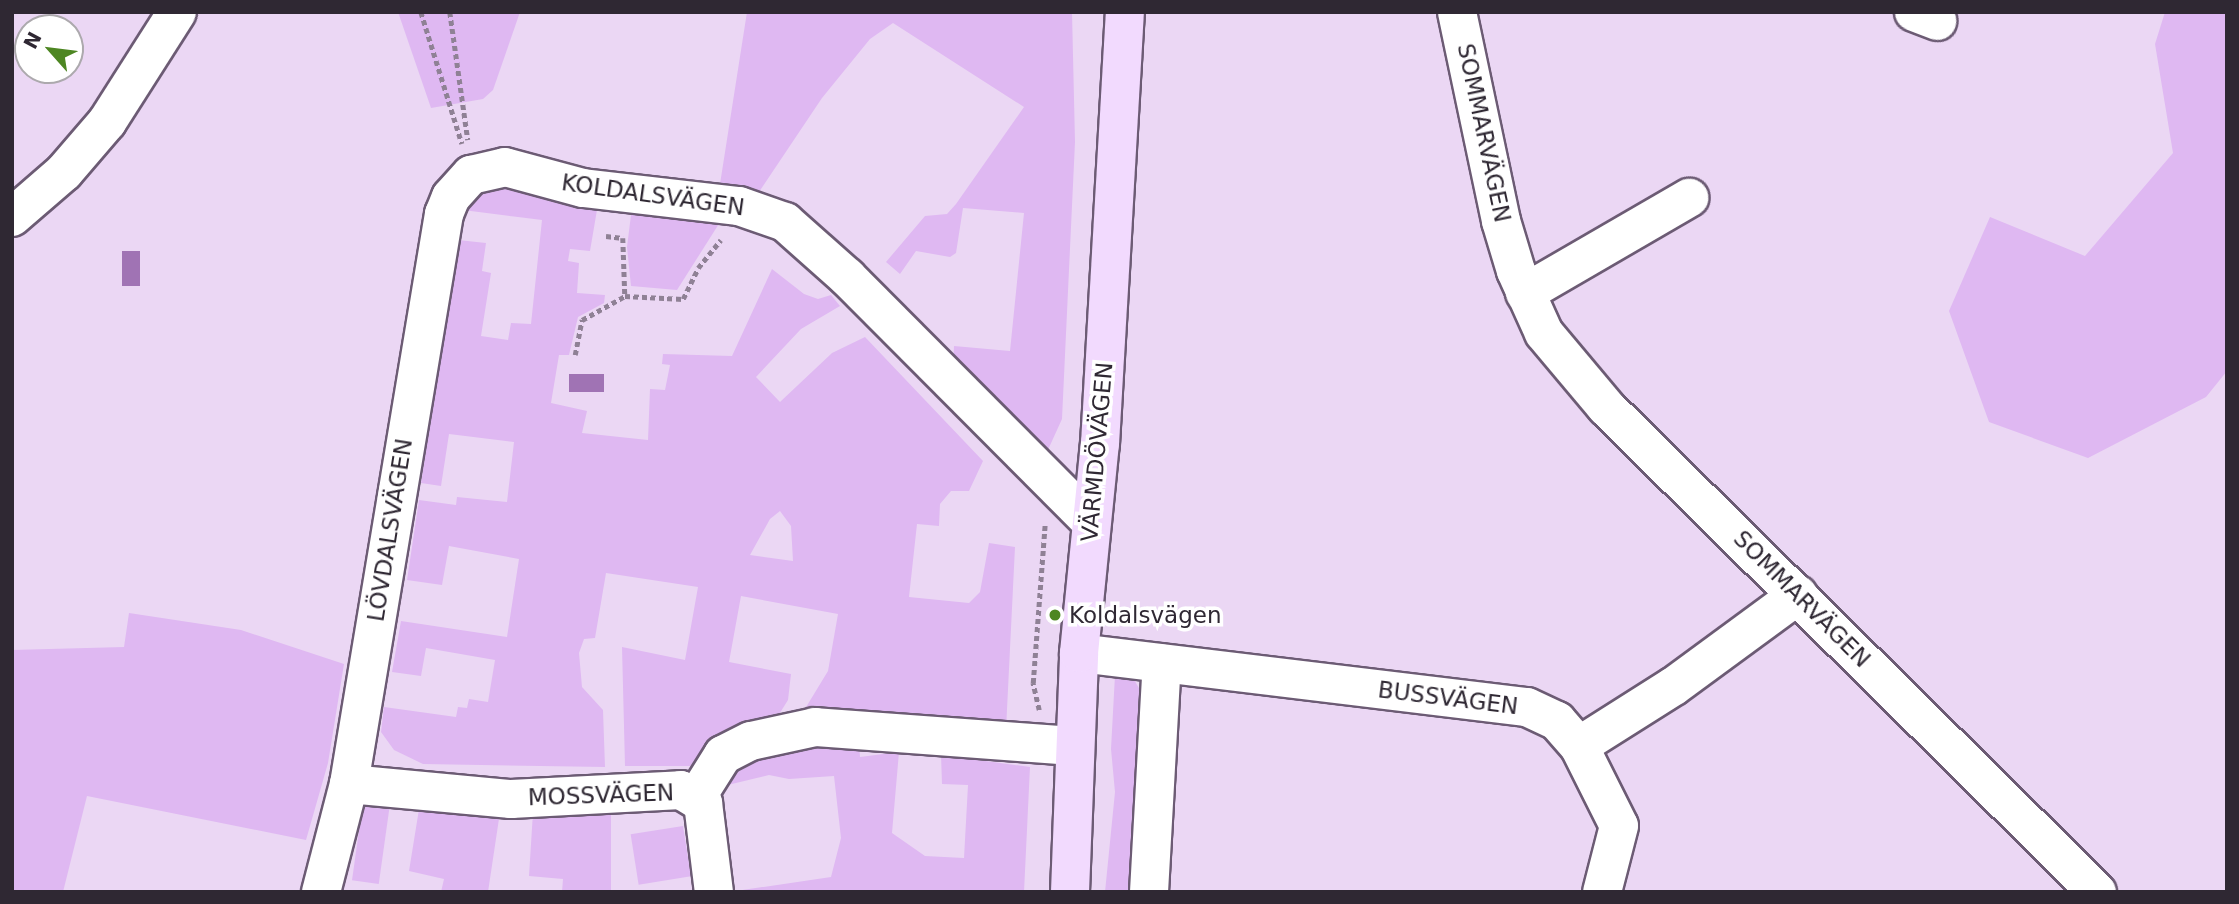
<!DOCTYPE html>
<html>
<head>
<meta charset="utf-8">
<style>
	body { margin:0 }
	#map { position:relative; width:2239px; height:904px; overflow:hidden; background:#ebd7f4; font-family:"DejaVu Sans",sans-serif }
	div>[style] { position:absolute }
	.green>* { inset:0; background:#dfb8f2; transform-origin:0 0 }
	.water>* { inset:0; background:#a073b4; transform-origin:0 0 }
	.path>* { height:4.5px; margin-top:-2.25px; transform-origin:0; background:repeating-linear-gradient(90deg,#8f8195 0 5px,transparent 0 8.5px) }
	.roads { filter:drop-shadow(2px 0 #6c5b74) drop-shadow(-2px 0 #6c5b74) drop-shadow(0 2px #6c5b74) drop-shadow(0 -2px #6c5b74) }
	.minor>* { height:38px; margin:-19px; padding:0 19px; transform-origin:19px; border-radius:19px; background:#fff }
	.major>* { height:38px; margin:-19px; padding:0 19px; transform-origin:19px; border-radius:19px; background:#f2dafe }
	.dots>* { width:19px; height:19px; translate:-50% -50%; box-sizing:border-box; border:4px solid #fff; border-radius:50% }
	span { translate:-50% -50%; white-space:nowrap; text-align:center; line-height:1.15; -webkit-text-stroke:7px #fff; paint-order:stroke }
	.street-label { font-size:23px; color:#2f2833 }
	.poi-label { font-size:23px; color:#2f2833 }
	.left { translate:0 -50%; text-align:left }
	.frame { position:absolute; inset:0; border:14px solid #2f2833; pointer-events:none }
	.north { position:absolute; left:14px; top:14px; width:70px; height:70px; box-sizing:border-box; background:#fff; border:2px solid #aca9ad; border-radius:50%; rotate:298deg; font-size:19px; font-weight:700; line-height:28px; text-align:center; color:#2f2833 }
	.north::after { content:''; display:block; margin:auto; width:24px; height:32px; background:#4d8622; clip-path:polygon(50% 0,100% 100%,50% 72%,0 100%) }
</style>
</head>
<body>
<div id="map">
	<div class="green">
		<div style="clip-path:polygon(398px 12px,520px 12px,493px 90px,483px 99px,431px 108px)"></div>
		<div style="clip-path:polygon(747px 12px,1072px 12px,1075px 142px,1062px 419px,1042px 463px,953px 369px,954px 346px,1010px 351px,1024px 213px,963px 208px,956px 253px,950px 257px,916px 251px,900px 274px,886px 262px,925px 216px,947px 214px,956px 204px,1024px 107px,893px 23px,870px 39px,822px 98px,757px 195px,720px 184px)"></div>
		<div style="clip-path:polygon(2165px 12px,2227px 12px,2227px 371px,2206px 397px,2088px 458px,1989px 422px,1949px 311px,1990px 217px,2085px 256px,2173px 153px,2155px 44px)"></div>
		<div style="clip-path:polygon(evenodd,482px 184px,598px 204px,590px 251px,570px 249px,568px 261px,579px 263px,577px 293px,605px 295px,604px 303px,578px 317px,569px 355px,559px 355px,551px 403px,587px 411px,582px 433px,648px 440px,650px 389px,665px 390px,670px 365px,662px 364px,663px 354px,732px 356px,772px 269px,804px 294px,818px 299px,831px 295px,840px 306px,801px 329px,756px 377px,780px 402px,832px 353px,865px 337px,983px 461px,969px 491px,951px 491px,940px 504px,939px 526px,917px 524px,909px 597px,969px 603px,980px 592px,989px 543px,1015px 547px,1006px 730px,797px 722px,828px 671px,838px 614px,741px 596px,729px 662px,791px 674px,788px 700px,773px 724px,690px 766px,625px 766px,622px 647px,685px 660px,698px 587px,606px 573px,595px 638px,584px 639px,579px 653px,582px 687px,603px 710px,605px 767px,423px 764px,394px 750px,381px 732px,384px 707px,456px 717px,458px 707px,467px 708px,469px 699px,488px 702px,495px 660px,426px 648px,421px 676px,392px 672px,401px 621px,507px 637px,519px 559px,449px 546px,442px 585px,407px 580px,419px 500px,456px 505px,457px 497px,507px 502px,514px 442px,449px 434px,441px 486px,421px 483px,458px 240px,486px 243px,482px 271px,491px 273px,481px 336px,508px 340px,511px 323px,531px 324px,542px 220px,463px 210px,482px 184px,780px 511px,791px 526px,793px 561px,750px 555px,770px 519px,780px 511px)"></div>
		<div style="clip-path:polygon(632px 207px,722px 219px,677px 290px,631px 286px,627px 247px)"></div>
		<div style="clip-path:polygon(129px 613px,241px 630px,344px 664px,328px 763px,306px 840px,87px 796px,63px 892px,12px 892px,12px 650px,124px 647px)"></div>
		<div style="clip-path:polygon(1115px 675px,1133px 678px,1146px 700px,1136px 892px,1105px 892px,1115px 792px,1111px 749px)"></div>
		<div style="clip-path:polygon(859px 743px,860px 757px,899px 752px,892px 833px,925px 856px,964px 858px,968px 785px,942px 784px,941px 755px,1030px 767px,1024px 892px,729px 892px,831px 877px,841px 838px,834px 776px,789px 779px,769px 775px,711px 789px,750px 751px)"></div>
		<div style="left:363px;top:802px;width:27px;height:79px;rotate:8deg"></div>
		<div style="clip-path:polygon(420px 803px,500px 812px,488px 892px,441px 892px,444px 879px,409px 871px)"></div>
		<div style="clip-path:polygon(533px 812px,611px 812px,611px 892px,562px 892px,563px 879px,529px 876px)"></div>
		<div style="left:683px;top:826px;width:51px;height:53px;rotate:81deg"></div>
	</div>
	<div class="water">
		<div style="left:140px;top:251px;width:35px;height:18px;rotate:90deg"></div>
		<div style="left:604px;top:374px;width:18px;height:35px;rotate:90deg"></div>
	</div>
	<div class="path">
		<div style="left:421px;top:12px;width:138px;rotate:72.7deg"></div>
		<div style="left:450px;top:12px;width:129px;rotate:82deg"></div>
		<div style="left:606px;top:236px;width:17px;rotate:7deg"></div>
		<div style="left:623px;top:238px;width:58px;rotate:88deg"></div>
		<div style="left:625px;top:296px;width:58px;rotate:3deg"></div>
		<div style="left:683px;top:299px;width:34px;rotate:-64deg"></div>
		<div style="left:698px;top:268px;width:36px;rotate:-51deg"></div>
		<div style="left:575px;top:355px;width:36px;rotate:-79deg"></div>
		<div style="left:582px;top:320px;width:49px;rotate:-29.2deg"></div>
		<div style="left:1039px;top:710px;width:28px;rotate:-103deg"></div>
		<div style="left:1033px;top:683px;width:159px;rotate:-85.7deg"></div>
	</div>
	<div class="roads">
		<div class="minor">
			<div style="left:1457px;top:12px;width:214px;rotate:78.1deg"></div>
			<div style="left:1501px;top:221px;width:52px;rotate:73.3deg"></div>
			<div style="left:1516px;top:271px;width:68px;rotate:65.7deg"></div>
			<div style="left:1544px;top:333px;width:97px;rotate:50deg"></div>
			<div style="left:1606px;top:407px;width:690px;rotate:44.65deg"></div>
			<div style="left:1914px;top:12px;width:25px;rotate:21deg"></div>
			<div style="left:12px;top:217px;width:69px;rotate:-40.9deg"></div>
			<div style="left:64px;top:172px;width:66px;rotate:-49.3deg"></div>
			<div style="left:107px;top:122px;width:130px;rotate:-57.5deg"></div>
			<div style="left:1525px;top:293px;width:190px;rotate:-30.1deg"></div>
			<div style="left:1079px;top:653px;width:451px;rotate:6.9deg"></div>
			<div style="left:1527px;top:707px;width:33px;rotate:25deg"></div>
			<div style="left:1557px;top:721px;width:33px;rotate:49deg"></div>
			<div style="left:1579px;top:746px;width:112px;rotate:-32.3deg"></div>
			<div style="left:1674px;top:686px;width:154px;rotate:-36.3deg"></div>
			<div style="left:1579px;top:746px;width:89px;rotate:63.4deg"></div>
			<div style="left:1619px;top:826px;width:68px;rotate:104.4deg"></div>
			<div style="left:349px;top:784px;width:163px;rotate:5.3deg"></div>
			<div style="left:511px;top:799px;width:170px;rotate:-3deg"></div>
			<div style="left:681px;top:790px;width:26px;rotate:31deg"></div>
			<div style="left:703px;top:803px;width:90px;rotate:83deg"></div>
			<div style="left:696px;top:798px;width:51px;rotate:-57.9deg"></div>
			<div style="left:723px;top:755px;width:31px;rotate:-27deg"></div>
			<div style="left:751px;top:741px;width:66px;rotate:-12.3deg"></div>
			<div style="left:815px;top:727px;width:260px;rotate:4.2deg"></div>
			<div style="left:321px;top:892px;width:112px;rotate:-75.5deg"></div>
			<div style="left:349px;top:784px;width:578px;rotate:-80.54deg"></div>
			<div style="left:444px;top:214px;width:18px;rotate:-68deg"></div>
			<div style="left:451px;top:197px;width:30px;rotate:-48deg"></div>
			<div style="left:471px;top:175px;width:35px;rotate:-13deg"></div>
			<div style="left:505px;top:167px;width:81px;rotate:15.1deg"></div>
			<div style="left:583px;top:188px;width:157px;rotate:6.6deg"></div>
			<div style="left:739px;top:206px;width:49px;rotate:19.2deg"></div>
			<div style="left:785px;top:222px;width:83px;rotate:41.6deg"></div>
			<div style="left:847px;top:277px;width:346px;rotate:45.1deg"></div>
			<div style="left:1149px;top:892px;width:229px;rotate:-86.8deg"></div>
		</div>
		<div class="major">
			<div style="left:1070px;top:892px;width:239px;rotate:-87.8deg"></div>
			<div style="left:1079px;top:653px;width:210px;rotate:-84.3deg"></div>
			<div style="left:1100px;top:444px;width:433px;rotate:-86.7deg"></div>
		</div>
	</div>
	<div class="dots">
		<div style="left:1055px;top:615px;background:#4d8622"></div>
	</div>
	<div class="street-label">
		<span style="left:1484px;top:133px;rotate:78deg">SOMMARVÄGEN</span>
		<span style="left:653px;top:195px;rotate:8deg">KOLDALSVÄGEN</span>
		<span style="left:1097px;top:452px;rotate:-85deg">VÄRMDÖVÄGEN</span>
		<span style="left:390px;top:530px;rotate:-81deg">LÖVDALSVÄGEN</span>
		<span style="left:1802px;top:599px;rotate:45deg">SOMMARVÄGEN</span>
		<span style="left:1448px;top:698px;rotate:7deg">BUSSVÄGEN</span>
		<span style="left:601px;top:795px;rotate:-2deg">MOSSVÄGEN</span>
	</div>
	<div class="poi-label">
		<span class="left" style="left:1069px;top:615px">Koldalsvägen</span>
	</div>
	<div class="frame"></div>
	<div class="north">N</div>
</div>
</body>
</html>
